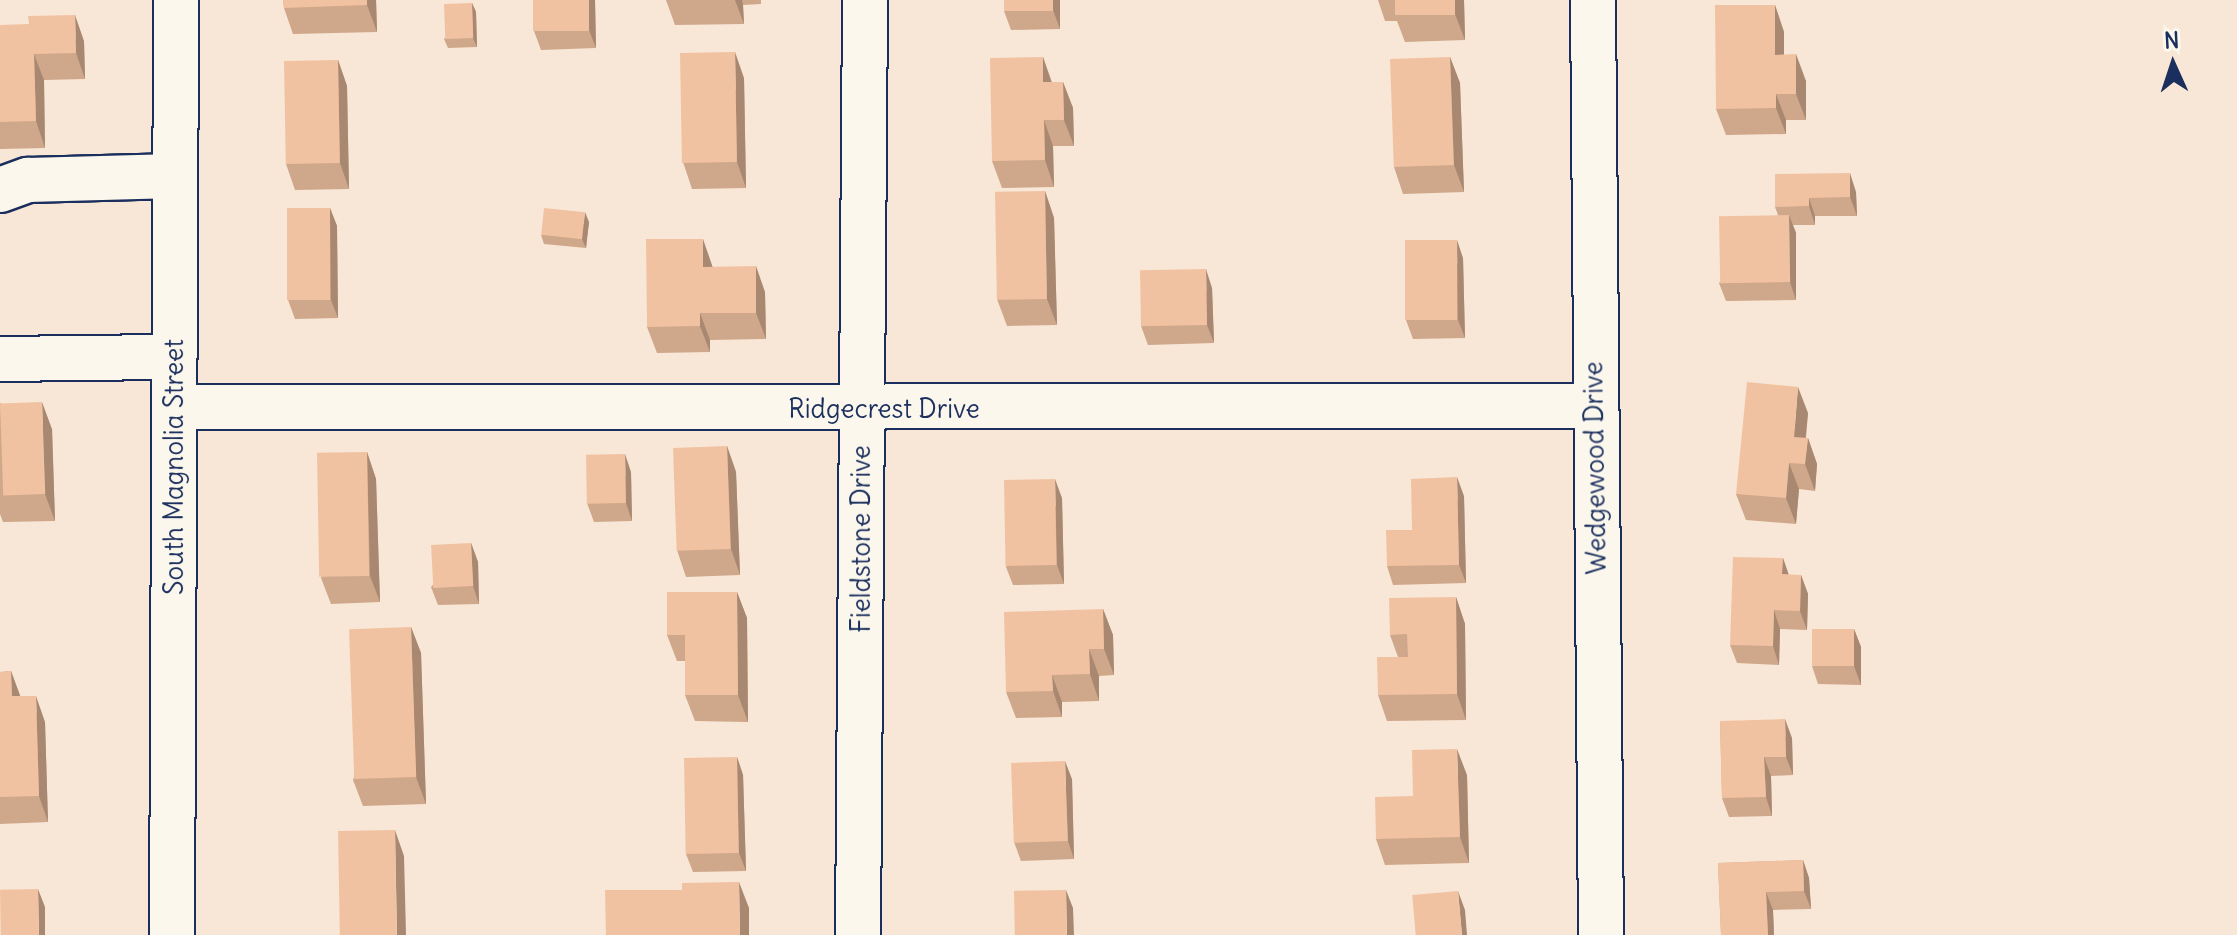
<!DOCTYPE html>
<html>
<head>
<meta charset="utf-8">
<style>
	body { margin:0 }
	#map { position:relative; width:2237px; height:935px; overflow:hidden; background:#f8e7d6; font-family:Delius,sans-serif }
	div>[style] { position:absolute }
	.roads { filter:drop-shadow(2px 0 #1b2f5e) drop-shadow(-2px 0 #1b2f5e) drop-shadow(0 2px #1b2f5e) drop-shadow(0 -2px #1b2f5e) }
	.minor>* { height:44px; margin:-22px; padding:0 22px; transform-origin:22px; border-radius:22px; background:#fbf7ec }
	.wall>* { inset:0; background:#cfa78a }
	.shaded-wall>* { inset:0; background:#a98871 }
	.building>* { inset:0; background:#f1c2a1; transform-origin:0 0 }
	span { translate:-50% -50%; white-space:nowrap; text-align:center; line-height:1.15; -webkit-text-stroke:6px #fbf7ec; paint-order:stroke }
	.street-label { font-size:26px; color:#1b2f5e }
	.north { position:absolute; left:2133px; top:24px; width:80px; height:80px; -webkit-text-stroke:6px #fbf7ec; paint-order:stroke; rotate:357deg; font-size:22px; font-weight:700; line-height:32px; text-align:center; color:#1b2f5e }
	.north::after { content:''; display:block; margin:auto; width:28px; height:36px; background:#1b2f5e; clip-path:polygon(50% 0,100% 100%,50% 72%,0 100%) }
</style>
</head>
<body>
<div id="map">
	<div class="roads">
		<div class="minor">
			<div style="left:1593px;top:0;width:935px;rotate:89.51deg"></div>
			<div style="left:0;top:190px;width:30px;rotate:-20deg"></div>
			<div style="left:28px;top:180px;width:147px;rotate:-1.6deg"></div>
			<div style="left:0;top:359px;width:174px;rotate:-0.7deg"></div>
			<div style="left:174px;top:407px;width:1419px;rotate:-0.04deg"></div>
			<div style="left:172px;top:935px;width:935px;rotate:-89.75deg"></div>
			<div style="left:858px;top:935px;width:935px;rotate:-89.57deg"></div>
		</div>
	</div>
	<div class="wall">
		<div style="clip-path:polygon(283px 0,376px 0,377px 32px,293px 34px,284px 8px)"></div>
		<div style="clip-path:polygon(595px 0,596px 48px,541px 50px,534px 31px)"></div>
		<div style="clip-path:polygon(666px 0,761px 0,761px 4px,743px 5px,744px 24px,675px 25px)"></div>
		<div style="clip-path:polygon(1004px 0,1060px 0,1060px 29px,1011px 30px,1004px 11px)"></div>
		<div style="clip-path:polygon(1378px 0,1464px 0,1465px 40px,1405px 42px,1397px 21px,1385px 21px)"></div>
		<div style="clip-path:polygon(472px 3px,476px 12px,477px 47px,448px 48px,444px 39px)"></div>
		<div style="clip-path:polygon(1775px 5px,1784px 32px,1784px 55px,1806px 81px,1806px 120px,1786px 120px,1786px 134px,1726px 135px,1716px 109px)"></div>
		<div style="clip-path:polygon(0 25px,84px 41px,85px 79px,44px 80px,45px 148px,0 149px)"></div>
		<div style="clip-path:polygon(1043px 57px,1052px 82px,1063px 82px,1073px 108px,1074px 146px,1053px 146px,1054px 187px,1002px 188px,992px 161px)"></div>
		<div style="clip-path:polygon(1450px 57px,1460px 83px,1464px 192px,1403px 194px,1394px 167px)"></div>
		<div style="clip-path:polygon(338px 60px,347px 86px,349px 189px,295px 190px,286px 164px)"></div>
		<div style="clip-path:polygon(744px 78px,746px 188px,692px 189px,683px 162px)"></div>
		<div style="clip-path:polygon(1775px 174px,1856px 192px,1857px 216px,1815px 216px,1815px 225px,1793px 225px,1796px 233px,1796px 300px,1726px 301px,1719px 283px,1778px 215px,1775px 207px)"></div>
		<div style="clip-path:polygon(1045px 191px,1054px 218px,1057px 325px,1007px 326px,997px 299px)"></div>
		<div style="clip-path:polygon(330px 208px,337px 226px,338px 318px,295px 319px,288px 300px)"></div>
		<div style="clip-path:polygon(589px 222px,586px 248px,544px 244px,541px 235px)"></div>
		<div style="clip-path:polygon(1463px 258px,1465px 338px,1413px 339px,1406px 320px)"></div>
		<div style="clip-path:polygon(712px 265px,712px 266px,765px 292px,766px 339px,710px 340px,710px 352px,657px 353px,647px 327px)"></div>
		<div style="clip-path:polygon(1212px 288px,1214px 343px,1148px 345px,1141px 326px)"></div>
		<div style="clip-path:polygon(0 403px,52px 429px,55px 521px,3px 522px,0 514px)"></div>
		<div style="clip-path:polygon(1808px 413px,1806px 438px,1808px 438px,1817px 464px,1815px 491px,1799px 489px,1796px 524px,1746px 520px,1736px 494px)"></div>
		<div style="clip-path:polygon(727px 446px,736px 472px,740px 575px,686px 577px,677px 550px)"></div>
		<div style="clip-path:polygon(367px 452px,376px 479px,380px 602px,331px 604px,321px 578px)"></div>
		<div style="clip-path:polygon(631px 472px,632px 521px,594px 522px,587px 503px)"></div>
		<div style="clip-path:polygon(1464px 496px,1466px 583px,1393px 585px,1387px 566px,1412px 530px)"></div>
		<div style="clip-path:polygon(1062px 498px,1064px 584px,1013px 585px,1006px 567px)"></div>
		<div style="clip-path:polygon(471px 543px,478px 562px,479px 604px,438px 605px,431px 587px)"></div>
		<div style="clip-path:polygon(1783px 558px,1789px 575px,1801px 575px,1808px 594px,1807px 630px,1780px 629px,1779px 665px,1737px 663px,1730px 645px)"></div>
		<div style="clip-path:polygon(737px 592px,747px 618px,748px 722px,695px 721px,685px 695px,685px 661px,677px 661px,667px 635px)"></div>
		<div style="clip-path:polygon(1456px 597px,1465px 624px,1466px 720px,1387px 721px,1378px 695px,1398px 657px,1390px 635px)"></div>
		<div style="clip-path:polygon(1103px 609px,1113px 635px,1114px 675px,1099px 676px,1099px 701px,1062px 702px,1062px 717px,1016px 718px,1006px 692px)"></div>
		<div style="clip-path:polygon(411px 627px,421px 653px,426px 804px,363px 806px,353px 780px)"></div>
		<div style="clip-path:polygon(1854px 629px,1861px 647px,1861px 685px,1818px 684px,1812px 666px)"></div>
		<div style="clip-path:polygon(11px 671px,20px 696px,45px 722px,48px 822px,0 824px,0 672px)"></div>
		<div style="clip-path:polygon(1720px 721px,1792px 738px,1793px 775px,1771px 776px,1772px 816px,1729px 817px,1722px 798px)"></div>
		<div style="clip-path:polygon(737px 757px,743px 775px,746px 871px,693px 872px,686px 854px)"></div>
		<div style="clip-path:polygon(1467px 775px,1469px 863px,1385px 865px,1376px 839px)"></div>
		<div style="clip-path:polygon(1072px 779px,1074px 859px,1021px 861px,1014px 842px)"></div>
		<div style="clip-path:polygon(1803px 860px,1809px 878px,1811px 909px,1773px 910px,1774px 935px,1721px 935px,1718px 863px)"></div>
	</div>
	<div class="shaded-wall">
		<div style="clip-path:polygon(367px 0,376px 0,377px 32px,367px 5px)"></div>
		<div style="clip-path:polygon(589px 0,595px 0,596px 48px,589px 30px)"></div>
		<div style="clip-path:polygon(735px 0,742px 0,743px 5px,744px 24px)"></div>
		<div style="clip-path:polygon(1053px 0,1060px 0,1060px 29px,1053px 10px)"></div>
		<div style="clip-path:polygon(1455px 0,1464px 0,1465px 40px,1455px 14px)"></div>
		<div style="clip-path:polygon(472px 3px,476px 12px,477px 47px,473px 38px)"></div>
		<div style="clip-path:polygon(1775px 5px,1784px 32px,1784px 81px,1775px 55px)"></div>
		<div style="clip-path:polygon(75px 15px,84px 41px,85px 79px,76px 53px)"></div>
		<div style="clip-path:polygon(735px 52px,744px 78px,746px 188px,737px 162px)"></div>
		<div style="clip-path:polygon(34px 54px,44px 80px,45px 148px,36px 121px)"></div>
		<div style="clip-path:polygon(1796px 54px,1806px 81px,1806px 120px,1796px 94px)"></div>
		<div style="clip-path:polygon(1043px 57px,1052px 84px,1043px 82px)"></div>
		<div style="clip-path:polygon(1450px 57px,1460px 83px,1464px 192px,1454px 165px)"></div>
		<div style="clip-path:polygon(338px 60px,347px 86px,349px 189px,340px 163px)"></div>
		<div style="clip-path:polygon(1063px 82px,1073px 108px,1074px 146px,1064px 120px)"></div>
		<div style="clip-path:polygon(1776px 94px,1786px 120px,1786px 134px,1776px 108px)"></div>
		<div style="clip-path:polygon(1044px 120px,1053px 146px,1054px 187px,1045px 160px)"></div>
		<div style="clip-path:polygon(1850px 173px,1856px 192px,1857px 216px,1850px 197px)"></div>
		<div style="clip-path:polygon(1045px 191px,1054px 218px,1057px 325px,1047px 299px)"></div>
		<div style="clip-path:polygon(1809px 198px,1815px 216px,1815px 225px,1809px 206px)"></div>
		<div style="clip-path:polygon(330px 208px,337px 226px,338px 318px,331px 300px)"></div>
		<div style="clip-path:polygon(585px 212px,589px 222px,586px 248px,582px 239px)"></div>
		<div style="clip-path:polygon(1789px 215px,1796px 233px,1796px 300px,1790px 282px)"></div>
		<div style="clip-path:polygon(703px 239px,712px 265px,712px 293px,703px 267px)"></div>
		<div style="clip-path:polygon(1457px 240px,1463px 258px,1465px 338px,1458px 320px)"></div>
		<div style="clip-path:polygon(756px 266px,765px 292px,766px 339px,756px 313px)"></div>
		<div style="clip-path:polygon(1206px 269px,1212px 288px,1214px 343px,1207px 325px)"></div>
		<div style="clip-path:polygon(700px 313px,710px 340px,710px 352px,700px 326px)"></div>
		<div style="clip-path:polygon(1798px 387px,1808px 413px,1803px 463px,1794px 437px)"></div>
		<div style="clip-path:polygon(42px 402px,52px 429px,55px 521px,45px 494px)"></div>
		<div style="clip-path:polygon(1808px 438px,1817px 464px,1815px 491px,1805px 464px)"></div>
		<div style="clip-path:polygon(727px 446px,736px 472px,740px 575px,731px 549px)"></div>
		<div style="clip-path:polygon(367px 452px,376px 479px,380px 602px,370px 576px)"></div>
		<div style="clip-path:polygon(625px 454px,631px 472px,632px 521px,626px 503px)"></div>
		<div style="clip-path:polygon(1789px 463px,1799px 489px,1796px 524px,1786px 498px)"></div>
		<div style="clip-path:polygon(1457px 477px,1464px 496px,1466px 583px,1459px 565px)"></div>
		<div style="clip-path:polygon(1055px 479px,1062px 498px,1064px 584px,1057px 565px)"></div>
		<div style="clip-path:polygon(471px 543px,478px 562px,479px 604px,473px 586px)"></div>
		<div style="clip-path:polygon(1783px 558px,1789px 576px,1782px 574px)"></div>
		<div style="clip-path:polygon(1801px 575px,1808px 594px,1807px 630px,1800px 611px)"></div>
		<div style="clip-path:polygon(737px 592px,747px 618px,748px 722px,738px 695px)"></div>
		<div style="clip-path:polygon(1456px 597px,1465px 624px,1466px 720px,1457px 694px)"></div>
		<div style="clip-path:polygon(1103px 609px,1113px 635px,1114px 675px,1104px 649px)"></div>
		<div style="clip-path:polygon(1774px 610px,1780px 629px,1779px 665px,1773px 646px)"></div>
		<div style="clip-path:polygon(411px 627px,421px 653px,426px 804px,416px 777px)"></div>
		<div style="clip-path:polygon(1854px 629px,1861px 647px,1861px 685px,1854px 666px)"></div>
		<div style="clip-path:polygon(1089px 649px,1099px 676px,1099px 701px,1090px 674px)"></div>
		<div style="clip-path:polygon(11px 671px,21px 698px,12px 696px)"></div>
		<div style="clip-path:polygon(1052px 675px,1062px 702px,1062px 717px,1053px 691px)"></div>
		<div style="clip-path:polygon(36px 696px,45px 722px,48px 822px,39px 796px)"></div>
		<div style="clip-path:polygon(1785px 719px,1792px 738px,1793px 775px,1786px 757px)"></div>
		<div style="clip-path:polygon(1457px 749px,1467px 775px,1469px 863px,1460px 837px)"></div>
		<div style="clip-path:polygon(737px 757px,743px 775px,746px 871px,739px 853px)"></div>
		<div style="clip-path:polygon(1764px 757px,1771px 776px,1772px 816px,1766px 797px)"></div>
		<div style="clip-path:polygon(1065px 761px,1072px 779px,1074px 859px,1068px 841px)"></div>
		<div style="clip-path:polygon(395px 830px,404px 856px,406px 935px,397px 935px)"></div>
		<div style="clip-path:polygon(1803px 860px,1809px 878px,1811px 909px,1804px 891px)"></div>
		<div style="clip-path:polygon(739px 882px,749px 908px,749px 935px,740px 935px)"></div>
		<div style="clip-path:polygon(38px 889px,45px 907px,45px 935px,39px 935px)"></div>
		<div style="clip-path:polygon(1066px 890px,1073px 908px,1074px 935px,1067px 935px)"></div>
		<div style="clip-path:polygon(1458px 891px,1465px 910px,1467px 935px,1462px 935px)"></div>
		<div style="clip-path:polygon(1766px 892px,1773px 910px,1774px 935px,1768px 935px)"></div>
	</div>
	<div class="building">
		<div style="clip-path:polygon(283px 0,367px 0,367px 5px,284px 8px)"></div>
		<div style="left:533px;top:0;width:56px;height:31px"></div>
		<div style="left:1004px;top:0;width:49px;height:11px"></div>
		<div style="left:1395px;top:0;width:60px;height:15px"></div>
		<div style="left:472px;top:3px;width:35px;height:28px;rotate:88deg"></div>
		<div style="clip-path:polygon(1715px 5px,1775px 5px,1775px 55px,1796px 54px,1796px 94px,1776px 94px,1776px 108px,1716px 109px)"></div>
		<div style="clip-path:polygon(75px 15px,76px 53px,34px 54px,36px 121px,0 122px,0 25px,29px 24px,28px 16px)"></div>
		<div style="left:735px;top:52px;width:110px;height:55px;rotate:89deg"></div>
		<div style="clip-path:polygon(1043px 57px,1043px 82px,1063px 82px,1064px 120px,1044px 120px,1045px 160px,992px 161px,990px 58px)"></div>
		<div style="left:1450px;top:57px;width:108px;height:60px;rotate:88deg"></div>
		<div style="left:338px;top:60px;width:103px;height:54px;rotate:89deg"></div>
		<div style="clip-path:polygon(1850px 173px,1850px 197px,1809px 198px,1809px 206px,1775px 207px,1775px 174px)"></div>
		<div style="left:1045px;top:191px;width:108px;height:50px;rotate:89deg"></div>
		<div style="left:287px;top:208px;width:43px;height:92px"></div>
		<div style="left:544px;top:208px;width:41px;height:27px;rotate:6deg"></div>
		<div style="left:1789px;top:215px;width:67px;height:70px;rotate:89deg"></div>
		<div style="clip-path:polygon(646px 239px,703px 239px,703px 267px,756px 266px,756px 313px,700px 313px,700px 326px,647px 327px)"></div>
		<div style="left:1405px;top:240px;width:52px;height:80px"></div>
		<div style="left:1206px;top:269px;width:56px;height:66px;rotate:89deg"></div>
		<div style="clip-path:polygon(1747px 382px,1798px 387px,1794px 437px,1808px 438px,1805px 464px,1789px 463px,1786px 498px,1736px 494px)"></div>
		<div style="left:42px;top:402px;width:92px;height:42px;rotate:88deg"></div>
		<div style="left:727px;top:446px;width:103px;height:54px;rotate:88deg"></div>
		<div style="left:367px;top:452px;width:124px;height:50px;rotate:89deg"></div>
		<div style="left:625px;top:454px;width:49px;height:39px;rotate:89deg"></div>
		<div style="clip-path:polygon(1457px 477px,1459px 565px,1387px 566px,1386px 530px,1412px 530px,1411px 479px)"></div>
		<div style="left:1055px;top:479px;width:86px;height:51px;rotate:89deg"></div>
		<div style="left:471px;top:543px;width:43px;height:40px;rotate:87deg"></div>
		<div style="clip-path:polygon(1733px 557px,1783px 558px,1782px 574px,1801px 575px,1800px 611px,1774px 610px,1773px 646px,1730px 645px)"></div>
		<div style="clip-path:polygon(667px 592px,737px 592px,738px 695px,685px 695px,685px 635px,667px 635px)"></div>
		<div style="clip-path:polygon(1456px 597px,1457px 694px,1378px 695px,1377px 657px,1408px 657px,1407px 634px,1390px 635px,1389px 598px)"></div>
		<div style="clip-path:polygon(1103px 609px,1104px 649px,1089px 649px,1090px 674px,1052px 675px,1053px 691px,1006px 692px,1004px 612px)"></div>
		<div style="left:411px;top:627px;width:150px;height:62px;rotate:88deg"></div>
		<div style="left:1812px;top:629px;width:42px;height:37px"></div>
		<div style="clip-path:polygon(11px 671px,12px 696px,36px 696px,39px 796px,0 797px,0 672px)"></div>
		<div style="clip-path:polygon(1785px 719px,1786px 757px,1764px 757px,1766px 797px,1722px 798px,1720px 721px)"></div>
		<div style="clip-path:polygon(1457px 749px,1460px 837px,1376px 839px,1375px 797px,1413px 796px,1412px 750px)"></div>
		<div style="left:737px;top:757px;width:96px;height:53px;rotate:89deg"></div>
		<div style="left:1065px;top:761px;width:80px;height:54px;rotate:88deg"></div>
		<div style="left:395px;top:830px;width:105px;height:57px;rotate:89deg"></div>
		<div style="clip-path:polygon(1803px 860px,1804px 891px,1766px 892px,1768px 935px,1721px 935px,1718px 863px)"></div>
		<div style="clip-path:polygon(739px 882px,740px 935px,606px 935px,605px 890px,682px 890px,682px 883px)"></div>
		<div style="left:38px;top:889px;width:46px;height:38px;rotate:89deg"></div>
		<div style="left:1066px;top:890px;width:45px;height:52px;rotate:89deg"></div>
		<div style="left:1458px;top:891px;width:44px;height:46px;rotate:85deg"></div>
	</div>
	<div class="street-label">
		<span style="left:884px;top:409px">Ridgecrest Drive</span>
		<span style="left:174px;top:467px;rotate:-90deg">South Magnolia Street</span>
		<span style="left:1595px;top:468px;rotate:-91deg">Wedgewood Drive</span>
		<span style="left:861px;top:539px;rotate:-90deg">Fieldstone Drive</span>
	</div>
	<div class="north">N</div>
</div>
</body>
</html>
